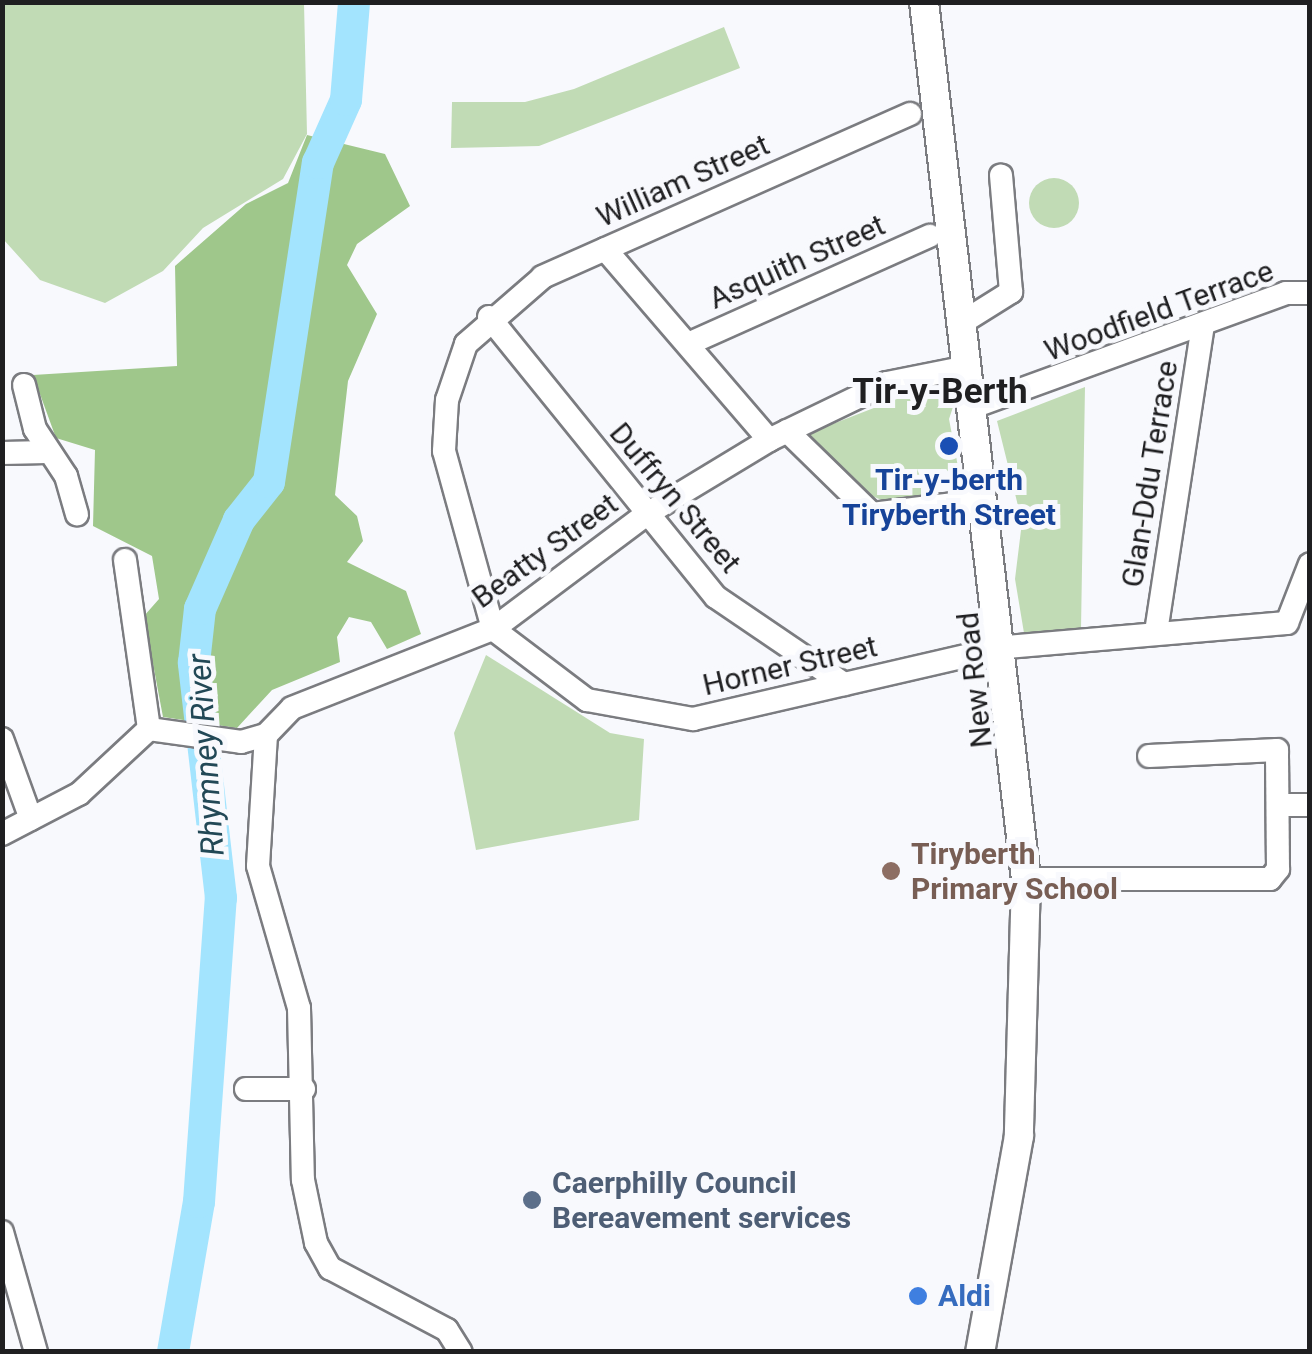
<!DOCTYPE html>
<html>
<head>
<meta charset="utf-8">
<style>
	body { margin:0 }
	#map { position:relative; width:1312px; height:1354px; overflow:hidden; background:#f8f9fd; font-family:Roboto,sans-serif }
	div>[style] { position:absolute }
	.green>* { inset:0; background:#c1dbb5 }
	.round { border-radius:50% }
	.forest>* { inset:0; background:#9fc78b }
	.river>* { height:32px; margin:-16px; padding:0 16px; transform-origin:16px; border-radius:16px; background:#a3e4fe }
	.roads { filter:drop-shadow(2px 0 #7b7c80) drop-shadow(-2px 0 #7b7c80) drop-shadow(0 2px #7b7c80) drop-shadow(0 -2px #7b7c80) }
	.minor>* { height:22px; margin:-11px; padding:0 11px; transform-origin:11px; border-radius:11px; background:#fff }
	.major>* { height:28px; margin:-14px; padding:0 14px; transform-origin:14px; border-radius:14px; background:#fff }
	.dots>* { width:28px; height:28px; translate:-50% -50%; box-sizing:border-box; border:5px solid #f8f9fd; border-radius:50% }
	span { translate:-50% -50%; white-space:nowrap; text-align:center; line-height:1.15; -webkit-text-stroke:10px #f8f9fd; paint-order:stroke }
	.street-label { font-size:30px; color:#1f1f21 }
	.transit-label { font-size:30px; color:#164399; font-weight:700 }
	.education-label { font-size:30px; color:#785e54; font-weight:700 }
	.left { translate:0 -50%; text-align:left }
	.service-label { font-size:30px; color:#4e5e75; font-weight:700 }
	.shop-label { font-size:30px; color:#366cbe; font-weight:700 }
	.water-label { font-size:32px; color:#224856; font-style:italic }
	.quarter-label { font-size:35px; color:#1f1f21; font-weight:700 }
	.frame { position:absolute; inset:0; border:5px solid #1f1f21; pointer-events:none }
</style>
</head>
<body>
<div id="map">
	<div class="green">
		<div style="clip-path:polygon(2px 3px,304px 3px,307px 134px,283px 179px,203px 228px,163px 271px,105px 303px,40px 280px,3px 239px)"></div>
		<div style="clip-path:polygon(724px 27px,740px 68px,539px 146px,451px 148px,452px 102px,525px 102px,574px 89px)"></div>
		<div class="round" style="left:1029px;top:178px;width:50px;height:50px"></div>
		<div style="clip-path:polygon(1085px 387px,1081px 629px,1024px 633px,1015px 579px,1022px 522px,997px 421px)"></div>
		<div style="clip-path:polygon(920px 390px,957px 395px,949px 419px,962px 488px,946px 469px,932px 471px,921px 500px,884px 501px,860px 491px,807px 434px)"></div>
		<div style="clip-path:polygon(486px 655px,610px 733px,644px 739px,639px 820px,476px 850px,454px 733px)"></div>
	</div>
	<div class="forest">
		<div style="clip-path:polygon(307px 135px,385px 154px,410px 206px,357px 244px,347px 265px,377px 314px,348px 381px,335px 495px,357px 516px,363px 541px,347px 562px,406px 591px,421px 634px,387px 649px,371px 622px,349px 617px,337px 637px,340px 662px,272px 690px,237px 728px,163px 717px,144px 616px,159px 599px,152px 556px,93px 526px,95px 450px,56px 438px,33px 375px,177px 366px,175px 266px,246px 204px,288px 183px)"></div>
	</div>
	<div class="river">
		<div style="left:173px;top:1352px;width:152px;rotate:-80.2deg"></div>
		<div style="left:199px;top:1202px;width:305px;rotate:-85.9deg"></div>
		<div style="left:221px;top:898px;width:237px;rotate:-96.6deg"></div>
		<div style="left:194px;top:663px;width:54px;rotate:-83.7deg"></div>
		<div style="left:200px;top:609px;width:97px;rotate:-66.3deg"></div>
		<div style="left:239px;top:520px;width:48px;rotate:-51.7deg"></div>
		<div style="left:269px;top:482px;width:323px;rotate:-81.3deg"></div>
		<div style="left:318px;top:163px;width:69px;rotate:-66deg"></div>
		<div style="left:346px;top:100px;width:98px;rotate:-85.3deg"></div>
	</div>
	<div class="roads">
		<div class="minor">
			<div style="left:910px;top:114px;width:402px;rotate:156.1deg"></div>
			<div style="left:543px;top:277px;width:102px;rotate:139deg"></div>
			<div style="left:466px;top:344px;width:59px;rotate:108.7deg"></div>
			<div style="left:447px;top:400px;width:51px;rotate:93.4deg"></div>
			<div style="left:444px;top:451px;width:185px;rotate:74.6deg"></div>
			<div style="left:493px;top:629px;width:118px;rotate:37.1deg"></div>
			<div style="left:587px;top:700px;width:108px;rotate:10.2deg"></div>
			<div style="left:693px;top:719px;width:321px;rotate:-13deg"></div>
			<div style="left:1006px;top:647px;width:282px;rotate:-4.9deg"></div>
			<div style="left:1287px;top:623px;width:63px;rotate:-68.7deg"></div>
			<div style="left:605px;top:249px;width:252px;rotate:49.3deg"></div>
			<div style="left:489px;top:317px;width:360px;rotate:51deg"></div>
			<div style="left:716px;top:597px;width:155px;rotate:34.2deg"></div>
			<div style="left:963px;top:322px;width:57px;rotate:-32deg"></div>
			<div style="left:1011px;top:292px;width:117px;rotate:-94.9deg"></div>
			<div style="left:688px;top:344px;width:265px;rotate:-24.1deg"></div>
			<div style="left:24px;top:385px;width:45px;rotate:76deg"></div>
			<div style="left:35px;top:429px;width:56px;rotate:56.6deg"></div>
			<div style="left:66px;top:476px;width:40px;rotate:74deg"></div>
			<div style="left:973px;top:407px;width:333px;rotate:-20deg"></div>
			<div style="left:1286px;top:293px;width:24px"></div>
			<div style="left:787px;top:431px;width:119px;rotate:44.3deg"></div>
			<div style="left:872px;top:514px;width:91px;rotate:-7deg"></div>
			<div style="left:2px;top:453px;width:45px;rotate:-1.3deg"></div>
			<div style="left:125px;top:560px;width:171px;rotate:81.9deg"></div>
			<div style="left:1156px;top:632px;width:310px;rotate:-81.3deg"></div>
			<div style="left:149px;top:729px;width:93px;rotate:8deg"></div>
			<div style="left:241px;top:742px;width:26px;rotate:-16deg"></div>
			<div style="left:266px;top:735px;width:37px;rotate:-46deg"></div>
			<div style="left:292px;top:708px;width:216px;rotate:-21.5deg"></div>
			<div style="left:493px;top:629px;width:192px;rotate:-36.8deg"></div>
			<div style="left:647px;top:514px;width:143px;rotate:-31.2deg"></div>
			<div style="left:769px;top:440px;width:131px;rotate:-25.8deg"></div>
			<div style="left:887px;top:383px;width:83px;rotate:-11.2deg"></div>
			<div style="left:266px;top:735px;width:131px;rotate:93.5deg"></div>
			<div style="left:258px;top:866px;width:148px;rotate:73.9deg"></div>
			<div style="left:299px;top:1008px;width:172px;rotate:88.7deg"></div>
			<div style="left:303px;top:1180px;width:64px;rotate:78.3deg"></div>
			<div style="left:316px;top:1243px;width:29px;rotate:61deg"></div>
			<div style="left:330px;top:1268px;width:132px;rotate:27.9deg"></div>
			<div style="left:447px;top:1330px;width:26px;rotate:58deg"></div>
			<div style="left:2px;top:739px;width:85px;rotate:70.1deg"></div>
			<div style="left:1279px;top:805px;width:31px"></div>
			<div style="left:2px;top:834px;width:87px;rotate:-27.5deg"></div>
			<div style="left:79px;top:794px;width:96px;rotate:-42.9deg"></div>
			<div style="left:1026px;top:879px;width:244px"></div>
			<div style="left:1270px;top:879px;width:13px;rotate:-51deg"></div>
			<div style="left:1278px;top:869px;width:119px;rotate:-90.5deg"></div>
			<div style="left:1277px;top:750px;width:128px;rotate:177.3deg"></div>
			<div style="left:246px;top:1089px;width:58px"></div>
			<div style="left:2px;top:1232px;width:125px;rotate:74.2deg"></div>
		</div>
		<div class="major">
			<div style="left:924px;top:2px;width:883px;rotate:83.37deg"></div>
			<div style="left:1026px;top:879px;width:257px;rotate:91.6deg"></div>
			<div style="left:1019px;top:1136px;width:219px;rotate:100.2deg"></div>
		</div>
	</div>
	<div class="dots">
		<div style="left:949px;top:446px;background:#1a4fb4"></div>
		<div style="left:891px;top:871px;background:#8d6e63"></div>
		<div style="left:532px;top:1200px;background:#5c6f8a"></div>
		<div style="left:918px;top:1296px;background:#3f7fe0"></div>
	</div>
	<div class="street-label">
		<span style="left:683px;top:181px;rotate:-24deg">William Street</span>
		<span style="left:797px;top:262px;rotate:-24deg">Asquith Street</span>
		<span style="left:1159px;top:311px;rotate:-20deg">Woodfield Terrace</span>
		<span style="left:1150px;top:474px;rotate:-81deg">Glan-Ddu Terrace</span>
		<span style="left:675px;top:498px;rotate:50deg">Duffryn Street</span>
		<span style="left:545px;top:551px;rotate:-36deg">Beatty Street</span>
		<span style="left:790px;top:666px;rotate:-13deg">Horner Street</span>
		<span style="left:975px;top:680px;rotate:-96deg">New Road</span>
	</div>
	<div class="transit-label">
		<span style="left:949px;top:497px">Tir-y-berth<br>Tiryberth Street</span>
	</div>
	<div class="education-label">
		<span class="left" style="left:911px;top:871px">Tiryberth<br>Primary School</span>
	</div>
	<div class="service-label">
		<span class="left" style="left:552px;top:1200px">Caerphilly Council<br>Bereavement services</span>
	</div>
	<div class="shop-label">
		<span class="left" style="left:938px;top:1296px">Aldi</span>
	</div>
	<div class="water-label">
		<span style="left:206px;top:755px;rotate:-94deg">Rhymney River</span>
	</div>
	<div class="quarter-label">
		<span style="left:940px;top:392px">Tir-y-Berth</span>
	</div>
	<div class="frame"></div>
</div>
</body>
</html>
